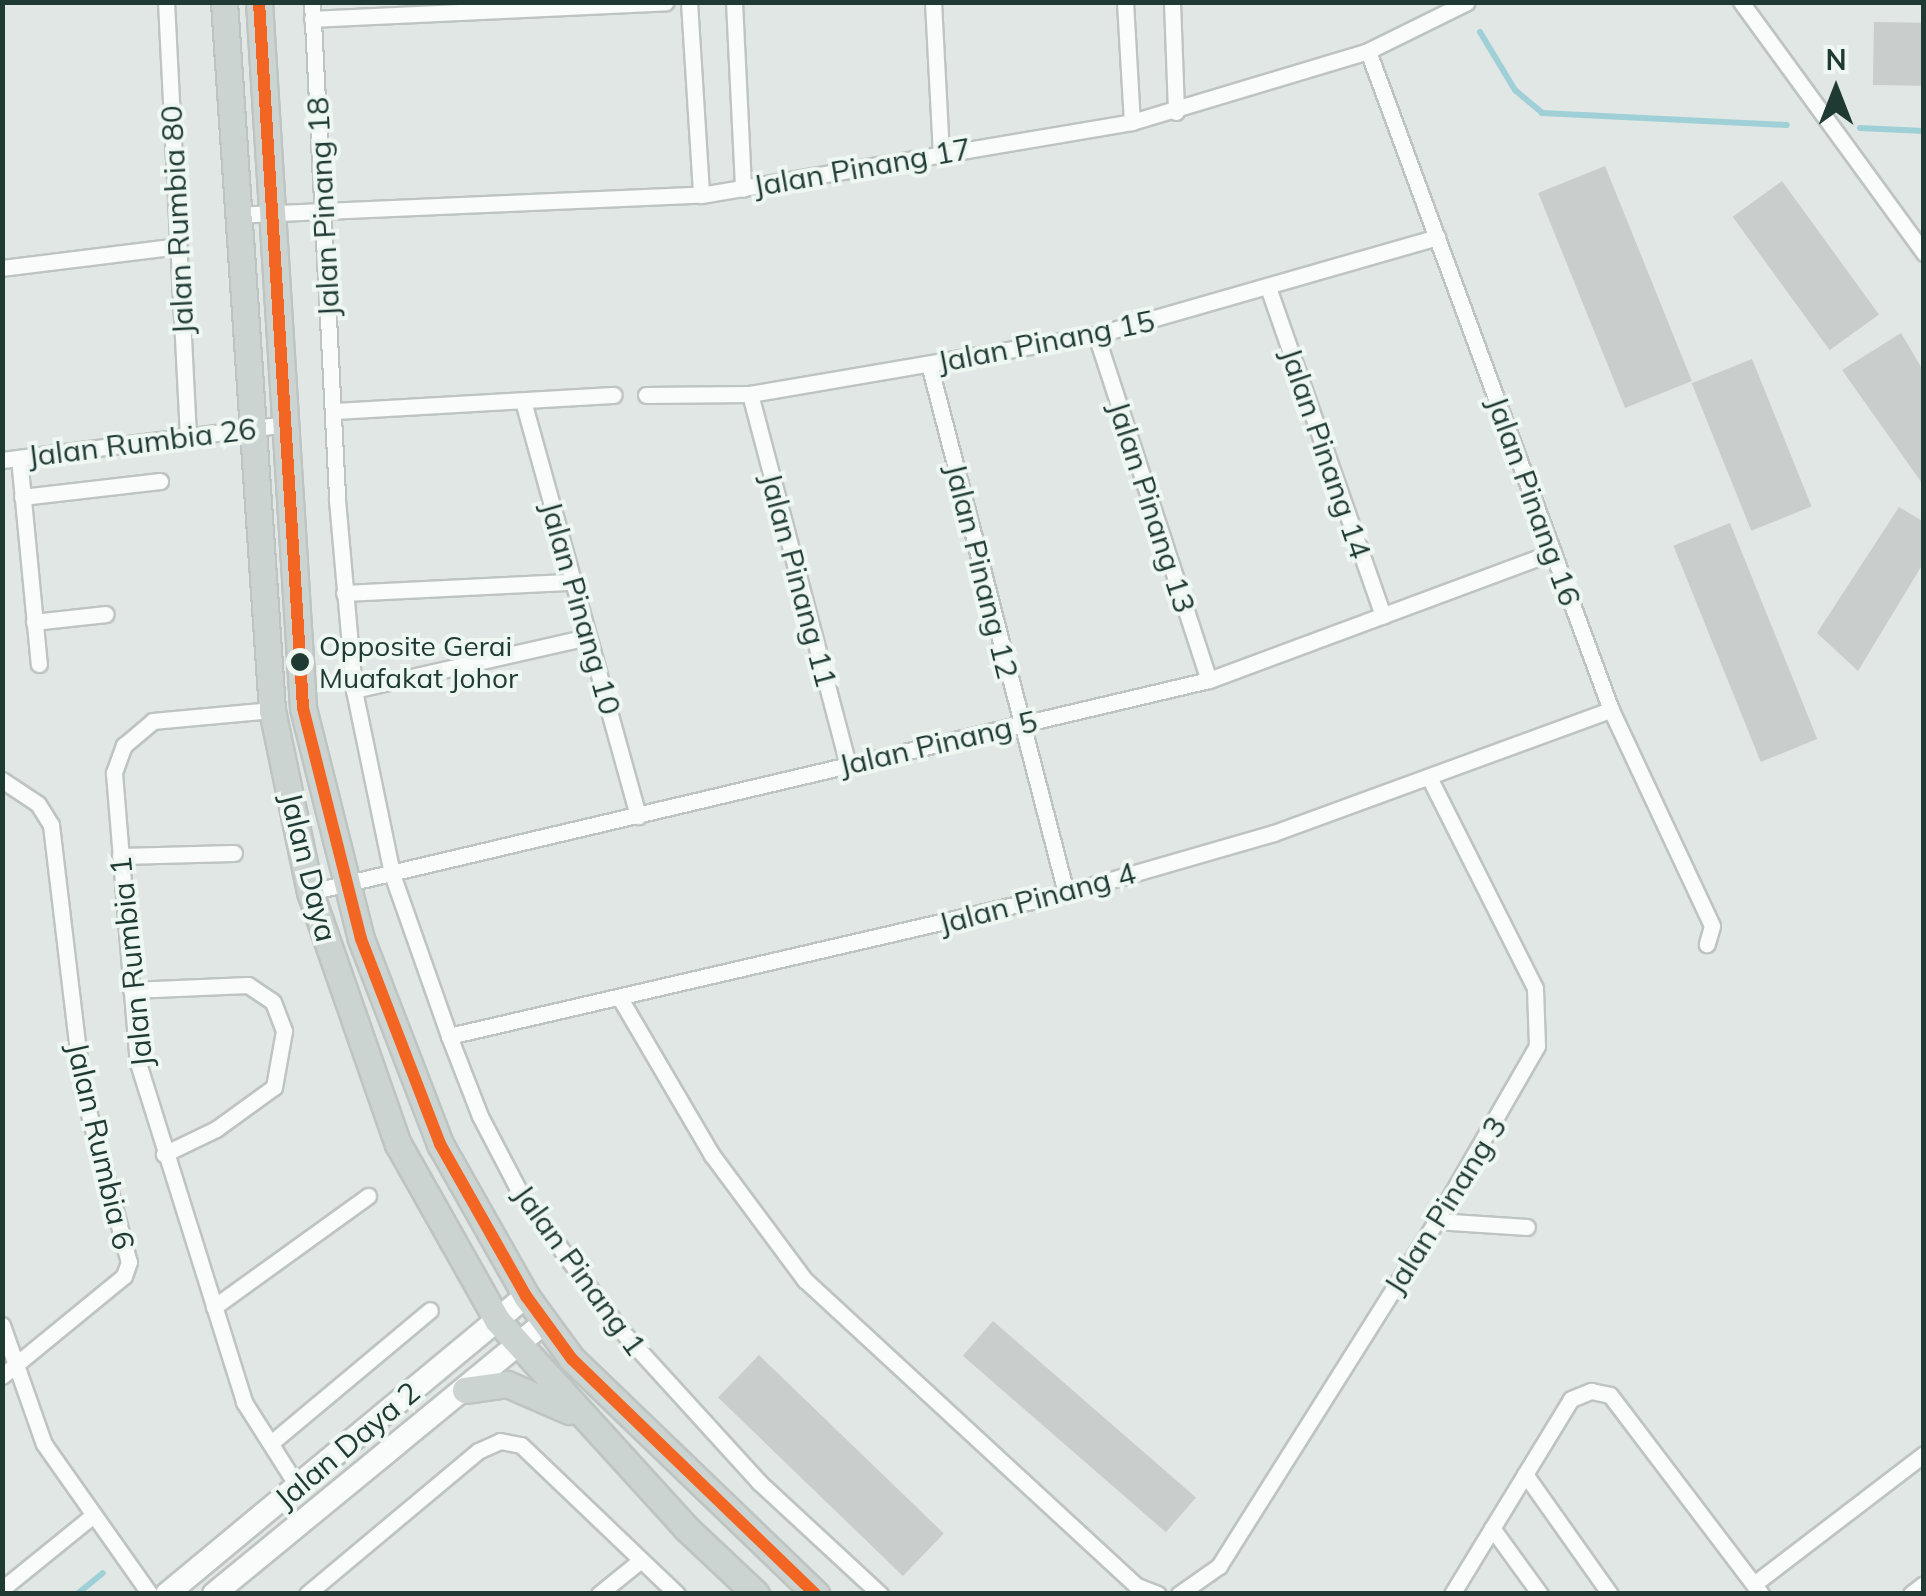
<!DOCTYPE html>
<html>
<head>
<meta charset="utf-8">
<style>
	body { margin:0 }
	#map { position:relative; width:1926px; height:1596px; overflow:hidden; background:#e1e7e4; font-family:Mulish,sans-serif }
	div>[style] { position:absolute }
	.stream>* { height:6px; margin:-3px; padding:0 3px; transform-origin:3px; border-radius:3px; background:#a0d0d7 }
	.building>* { inset:0; background:#c9cecc; transform-origin:0 0 }
	.roads { filter:drop-shadow(2px 0 #bec4c1) drop-shadow(-2px 0 #bec4c1) drop-shadow(0 2px #bec4c1) drop-shadow(0 -2px #bec4c1) }
	.minor>* { height:15px; margin:-7.5px; padding:0 7.5px; transform-origin:7.5px; border-radius:7.5px; background:#fafbfb }
	.secondary>* { height:22px; margin:-11px; padding:0 11px; transform-origin:11px; border-radius:11px; background:#fafbfb }
	.primary>* { height:25px; margin:-12.5px; padding:0 12.5px; transform-origin:12.5px; border-radius:12.5px; background:#ccd4d2 }
	.bus-1>* { height:12px; margin:-6px; padding:0 6px; transform-origin:6px; border-radius:6px; background:#f26522 }
	.dots>* { width:28px; height:28px; translate:-50% -50%; box-sizing:border-box; border:5px solid #eff7f3; border-radius:50% }
	span { translate:-50% -50%; white-space:nowrap; text-align:center; line-height:1.15; -webkit-text-stroke:8px #eff7f3; paint-order:stroke }
	.bus-label { font-size:28px; color:#1f3a33 }
	.left { translate:0 -50%; text-align:left }
	.street-label { font-size:30px; color:#1f3a33 }
	.frame { position:absolute; inset:0; border:5px solid #1f3a33; pointer-events:none }
	.north { position:absolute; left:1786px; top:40px; width:100px; height:100px; -webkit-text-stroke:8px #eff7f3; paint-order:stroke; rotate:0deg; font-size:28px; font-weight:700; line-height:40px; text-align:center; color:#1f3a33 }
	.north::after { content:''; display:block; margin:auto; width:35px; height:45px; background:#1f3a33; clip-path:polygon(50% 0,100% 100%,50% 72%,0 100%) }
</style>
</head>
<body>
<div id="map">
	<div class="stream">
		<div style="left:1480px;top:32px;width:68px;rotate:58.9deg"></div>
		<div style="left:1515px;top:90px;width:35px;rotate:40deg"></div>
		<div style="left:1542px;top:113px;width:245px;rotate:2.8deg"></div>
		<div style="left:1860px;top:128px;width:64px;rotate:2.7deg"></div>
		<div style="left:77px;top:1594px;width:33px;rotate:-39deg"></div>
	</div>
	<div class="building">
		<div style="left:1874px;top:22px;width:50px;height:63px;rotate:1deg"></div>
		<div style="left:1605px;top:166px;width:232px;height:72px;rotate:68deg"></div>
		<div style="left:1782px;top:181px;width:165px;height:61px;rotate:54deg"></div>
		<div style="clip-path:polygon(1901px 333px,1924px 372px,1924px 486px,1842px 370px)"></div>
		<div style="left:1752px;top:359px;width:159px;height:65px;rotate:68deg"></div>
		<div style="clip-path:polygon(1899px 507px,1924px 522px,1924px 562px,1858px 671px,1817px 633px)"></div>
		<div style="left:1730px;top:523px;width:233px;height:61px;rotate:68deg"></div>
		<div style="left:993px;top:1321px;width:269px;height:46px;rotate:41deg"></div>
		<div style="left:759px;top:1355px;width:257px;height:59px;rotate:44deg"></div>
	</div>
	<div class="roads">
		<div class="minor">
			<div style="left:166px;top:2px;width:436px;rotate:87.1deg"></div>
			<div style="left:312px;top:2px;width:499px;rotate:87.1deg"></div>
			<div style="left:337px;top:500px;width:191px;rotate:84.9deg"></div>
			<div style="left:354px;top:690px;width:188px;rotate:78.3deg"></div>
			<div style="left:392px;top:874px;width:172px;rotate:70.6deg"></div>
			<div style="left:449px;top:1036px;width:86px;rotate:68.8deg"></div>
			<div style="left:480px;top:1116px;width:87px;rotate:62.5deg"></div>
			<div style="left:520px;top:1193px;width:166px;rotate:53.8deg"></div>
			<div style="left:618px;top:1327px;width:210px;rotate:47.7deg"></div>
			<div style="left:759px;top:1482px;width:165px;rotate:42.8deg"></div>
			<div style="left:689px;top:2px;width:193px;rotate:86.4deg"></div>
			<div style="left:734px;top:2px;width:187px;rotate:87.2deg"></div>
			<div style="left:933px;top:2px;width:152px;rotate:87deg"></div>
			<div style="left:1125px;top:2px;width:120px;rotate:86.7deg"></div>
			<div style="left:1172px;top:2px;width:110px;rotate:87.9deg"></div>
			<div style="left:1741px;top:2px;width:311px;rotate:53.9deg"></div>
			<div style="left:312px;top:19px;width:354px;rotate:-2.7deg"></div>
			<div style="left:1368px;top:51px;width:702px;rotate:69.76deg"></div>
			<div style="left:1611px;top:710px;width:238px;rotate:64.9deg"></div>
			<div style="left:1712px;top:926px;width:19px;rotate:106deg"></div>
			<div style="left:234px;top:215px;width:467px;rotate:-2.5deg"></div>
			<div style="left:701px;top:195px;width:437px;rotate:-9.6deg"></div>
			<div style="left:1132px;top:122px;width:246px;rotate:-16.7deg"></div>
			<div style="left:1368px;top:51px;width:110px;rotate:-26.3deg"></div>
			<div style="left:2px;top:268px;width:177px;rotate:-7.1deg"></div>
			<div style="left:1269px;top:290px;width:345px;rotate:70.7deg"></div>
			<div style="left:1096px;top:335px;width:363px;rotate:71.9deg"></div>
			<div style="left:929px;top:364px;width:546px;rotate:75.48deg"></div>
			<div style="left:750px;top:394px;width:384px;rotate:75.2deg"></div>
			<div style="left:646px;top:395px;width:104px;rotate:-0.6deg"></div>
			<div style="left:750px;top:394px;width:351px;rotate:-9.7deg"></div>
			<div style="left:1096px;top:335px;width:355px;rotate:-16deg"></div>
			<div style="left:523px;top:401px;width:431px;rotate:74.5deg"></div>
			<div style="left:334px;top:411px;width:280px;rotate:-3.3deg"></div>
			<div style="left:19px;top:458px;width:207px;rotate:84.5deg"></div>
			<div style="left:2px;top:460px;width:281px;rotate:-7.2deg"></div>
			<div style="left:22px;top:497px;width:139px;rotate:-6.6deg"></div>
			<div style="left:344px;top:593px;width:228px;rotate:-2.8deg"></div>
			<div style="left:34px;top:622px;width:72px;rotate:-6.3deg"></div>
			<div style="left:354px;top:690px;width:240px;rotate:-12.8deg"></div>
			<div style="left:272px;top:710px;width:120px;rotate:174.7deg"></div>
			<div style="left:153px;top:721px;width:38px;rotate:140deg"></div>
			<div style="left:124px;top:745px;width:30px;rotate:110deg"></div>
			<div style="left:114px;top:773px;width:291px;rotate:85.3deg"></div>
			<div style="left:138px;top:1063px;width:355px;rotate:72.6deg"></div>
			<div style="left:244px;top:1402px;width:101px;rotate:57.6deg"></div>
			<div style="left:2px;top:780px;width:43px;rotate:33.7deg"></div>
			<div style="left:38px;top:804px;width:25px;rotate:58deg"></div>
			<div style="left:51px;top:825px;width:269px;rotate:83.2deg"></div>
			<div style="left:83px;top:1092px;width:176px;rotate:74.9deg"></div>
			<div style="left:129px;top:1262px;width:15px;rotate:110deg"></div>
			<div style="left:124px;top:1276px;width:158px;rotate:140.7deg"></div>
			<div style="left:120px;top:856px;width:114px;rotate:-1.5deg"></div>
			<div style="left:310px;top:892px;width:924px;rotate:-13.27deg"></div>
			<div style="left:1209px;top:680px;width:367px;rotate:-20.4deg"></div>
			<div style="left:131px;top:990px;width:117px;rotate:-2.4deg"></div>
			<div style="left:248px;top:985px;width:30px;rotate:34deg"></div>
			<div style="left:273px;top:1002px;width:31px;rotate:69deg"></div>
			<div style="left:284px;top:1031px;width:57px;rotate:100.1deg"></div>
			<div style="left:274px;top:1087px;width:72px;rotate:144.1deg"></div>
			<div style="left:216px;top:1129px;width:58px;rotate:154.3deg"></div>
			<div style="left:621px;top:1000px;width:180px;rotate:59.6deg"></div>
			<div style="left:712px;top:1155px;width:156px;rotate:53.4deg"></div>
			<div style="left:805px;top:1280px;width:452px;rotate:42.7deg"></div>
			<div style="left:1137px;top:1586px;width:22px;rotate:21deg"></div>
			<div style="left:449px;top:1036px;width:633px;rotate:-13.05deg"></div>
			<div style="left:1066px;top:893px;width:216px;rotate:-16.1deg"></div>
			<div style="left:1274px;top:833px;width:359px;rotate:-20.1deg"></div>
			<div style="left:1436px;top:1221px;width:91px;rotate:3.8deg"></div>
			<div style="left:214px;top:1307px;width:190px;rotate:-35.8deg"></div>
			<div style="left:2px;top:1325px;width:126px;rotate:70.6deg"></div>
			<div style="left:44px;top:1444px;width:184px;rotate:54.8deg"></div>
			<div style="left:271px;top:1443px;width:207px;rotate:-39.9deg"></div>
			<div style="left:1525px;top:1474px;width:147px;rotate:54.7deg"></div>
			<div style="left:1492px;top:1528px;width:82px;rotate:54deg"></div>
			<div style="left:1754px;top:1584px;width:214px;rotate:-37.4deg"></div>
			<div style="left:2px;top:1589px;width:114px;rotate:-39deg"></div>
			<div style="left:307px;top:1594px;width:223px;rotate:-39.9deg"></div>
			<div style="left:478px;top:1451px;width:24px;rotate:-24deg"></div>
			<div style="left:500px;top:1441px;width:21px;rotate:11deg"></div>
			<div style="left:521px;top:1445px;width:216px;rotate:43.7deg"></div>
			<div style="left:599px;top:1594px;width:54px;rotate:-39deg"></div>
			<div style="left:1179px;top:1594px;width:49px;rotate:-35deg"></div>
			<div style="left:1219px;top:1566px;width:408px;rotate:-57.8deg"></div>
			<div style="left:1436px;top:1221px;width:202px;rotate:-60deg"></div>
			<div style="left:1537px;top:1046px;width:58px;rotate:-92deg"></div>
			<div style="left:1535px;top:988px;width:234px;rotate:-116.7deg"></div>
			<div style="left:1452px;top:1594px;width:228px;rotate:-58.6deg"></div>
			<div style="left:1571px;top:1399px;width:22px;rotate:-22deg"></div>
			<div style="left:1591px;top:1391px;width:19px;rotate:12deg"></div>
			<div style="left:1610px;top:1395px;width:250px;rotate:52.8deg"></div>
			<div style="left:1911px;top:1594px;width:16px;rotate:-38deg"></div>
		</div>
		<div class="secondary">
			<div style="left:167px;top:1594px;width:467px;rotate:-39.7deg"></div>
			<div style="left:214px;top:1594px;width:428px;rotate:-39.4deg"></div>
		</div>
		<div class="primary">
			<div style="left:224px;top:2px;width:710px;rotate:86.12deg"></div>
			<div style="left:272px;top:710px;width:186px;rotate:78.2deg"></div>
			<div style="left:310px;top:892px;width:267px;rotate:70.8deg"></div>
			<div style="left:398px;top:1144px;width:202px;rotate:60.6deg"></div>
			<div style="left:497px;top:1320px;width:281px;rotate:47.7deg"></div>
			<div style="left:686px;top:1528px;width:96px;rotate:43.3deg"></div>
			<div style="left:259px;top:2px;width:707px;rotate:86.43deg"></div>
			<div style="left:303px;top:708px;width:238px;rotate:75.9deg"></div>
			<div style="left:361px;top:939px;width:220px;rotate:68.9deg"></div>
			<div style="left:440px;top:1144px;width:175px;rotate:60.5deg"></div>
			<div style="left:526px;top:1296px;width:78px;rotate:53.9deg"></div>
			<div style="left:572px;top:1359px;width:339px;rotate:43.9deg"></div>
			<div style="left:465px;top:1390px;width:42px;rotate:-8.1deg"></div>
			<div style="left:507px;top:1384px;width:68px;rotate:23.5deg"></div>
		</div>
	</div>
	<div class="bus-1">
		<div style="left:259px;top:2px;width:707px;rotate:86.43deg"></div>
		<div style="left:303px;top:708px;width:238px;rotate:75.9deg"></div>
		<div style="left:361px;top:939px;width:220px;rotate:68.9deg"></div>
		<div style="left:440px;top:1144px;width:175px;rotate:60.5deg"></div>
		<div style="left:526px;top:1296px;width:78px;rotate:53.9deg"></div>
		<div style="left:572px;top:1359px;width:338px;rotate:44deg"></div>
	</div>
	<div class="dots">
		<div style="left:300px;top:662px;background:#1f3a33"></div>
	</div>
	<div class="bus-label">
		<span class="left" style="left:319px;top:662px">Opposite Gerai<br>Muafakat Johor</span>
	</div>
	<div class="street-label">
		<span style="left:862px;top:167px;rotate:-10deg">Jalan Pinang 17</span>
		<span style="left:323px;top:207px;rotate:-93deg">Jalan Pinang 18</span>
		<span style="left:177px;top:220px;rotate:-93deg">Jalan Rumbia 80</span>
		<span style="left:1046px;top:341px;rotate:-11deg">Jalan Pinang 15</span>
		<span style="left:142px;top:442px;rotate:-7deg">Jalan Rumbia 26</span>
		<span style="left:1326px;top:453px;rotate:71deg">Jalan Pinang 14</span>
		<span style="left:1534px;top:501px;rotate:70deg">Jalan Pinang 16</span>
		<span style="left:1152px;top:507px;rotate:72deg">Jalan Pinang 13</span>
		<span style="left:982px;top:571px;rotate:76deg">Jalan Pinang 12</span>
		<span style="left:799px;top:580px;rotate:75deg">Jalan Pinang 11</span>
		<span style="left:581px;top:608px;rotate:74deg">Jalan Pinang 10</span>
		<span style="left:938px;top:743px;rotate:-13deg">Jalan Pinang 5</span>
		<span style="left:309px;top:867px;rotate:76deg">Jalan Daya</span>
		<span style="left:1037px;top:898px;rotate:-15deg">Jalan Pinang 4</span>
		<span style="left:131px;top:962px;rotate:-96deg">Jalan Rumbia 1</span>
		<span style="left:101px;top:1146px;rotate:77deg">Jalan Rumbia 6</span>
		<span style="left:1445px;top:1205px;rotate:-58deg">Jalan Pinang 3</span>
		<span style="left:580px;top:1270px;rotate:54deg">Jalan Pinang 1</span>
		<span style="left:347px;top:1445px;rotate:-40deg">Jalan Daya 2</span>
	</div>
	<div class="frame"></div>
	<div class="north">N</div>
</div>
</body>
</html>
